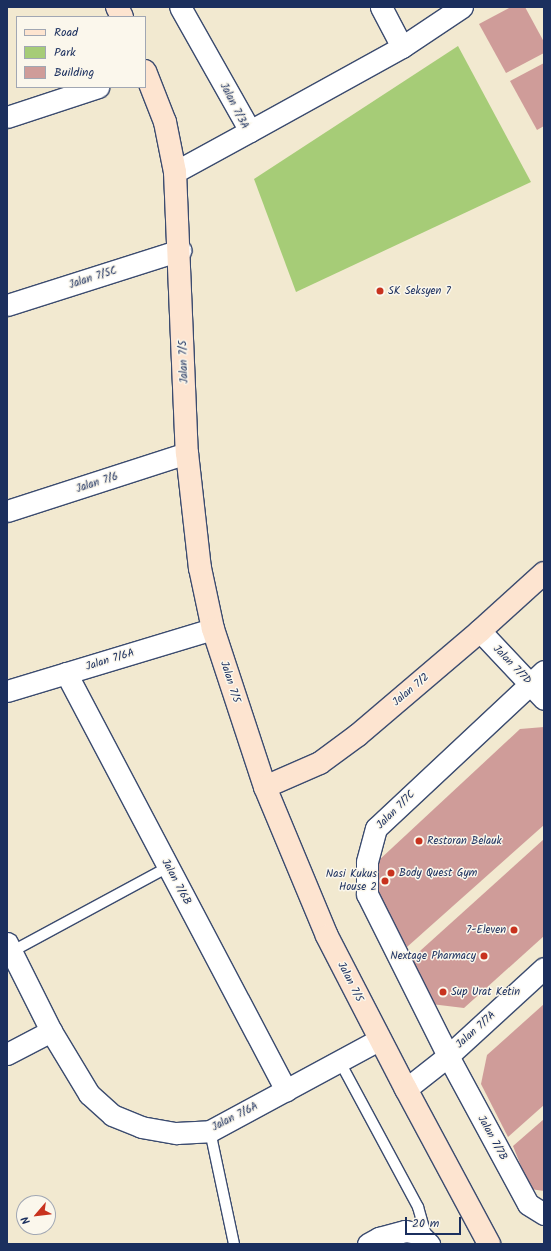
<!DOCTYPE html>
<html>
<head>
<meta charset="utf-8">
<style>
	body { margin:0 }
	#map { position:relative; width:551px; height:1251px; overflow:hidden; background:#f2e9d0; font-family:Kalam,sans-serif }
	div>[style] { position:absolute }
	.green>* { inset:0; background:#a6cc77 }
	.building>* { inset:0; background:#cf9c99 }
	.roads { filter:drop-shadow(1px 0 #3b4b6f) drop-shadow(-1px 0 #3b4b6f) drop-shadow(0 1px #3b4b6f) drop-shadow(0 -1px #3b4b6f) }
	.lane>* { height:10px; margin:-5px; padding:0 5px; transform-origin:5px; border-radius:5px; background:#fff }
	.street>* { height:21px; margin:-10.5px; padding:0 10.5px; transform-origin:10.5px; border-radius:10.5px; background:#fff }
	.secondary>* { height:22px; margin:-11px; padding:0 11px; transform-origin:11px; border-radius:11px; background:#fde4d0 }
	.dots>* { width:11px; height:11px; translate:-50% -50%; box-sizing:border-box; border:2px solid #fbf7ec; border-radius:50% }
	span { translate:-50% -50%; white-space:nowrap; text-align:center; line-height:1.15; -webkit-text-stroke:3px #fbf7ec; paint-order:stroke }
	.street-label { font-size:11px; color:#1b2f5e }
	.poi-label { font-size:11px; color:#1b2f5e }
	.left { translate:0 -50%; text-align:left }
	.right { translate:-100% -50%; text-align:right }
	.frame { position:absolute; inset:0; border:8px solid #1b2f5e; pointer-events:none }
	.legend { position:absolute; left:16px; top:16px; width:130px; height:72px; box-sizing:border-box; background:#fbf7ec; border:1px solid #a1a7b3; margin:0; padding:5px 7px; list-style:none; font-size:12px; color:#1b2f5e }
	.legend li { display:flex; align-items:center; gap:8px; height:20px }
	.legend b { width:20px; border:1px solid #a1a7b3 }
	.north { position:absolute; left:16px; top:1195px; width:40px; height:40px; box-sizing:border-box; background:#fbf7ec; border:1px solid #a1a7b3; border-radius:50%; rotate:242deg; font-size:11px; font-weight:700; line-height:16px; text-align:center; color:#1b2f5e }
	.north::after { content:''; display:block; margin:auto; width:14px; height:18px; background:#c8321e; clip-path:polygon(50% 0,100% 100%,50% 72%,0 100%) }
	.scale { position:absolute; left:405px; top:1217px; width:56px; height:18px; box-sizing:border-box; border:2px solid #1b2f5e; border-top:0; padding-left:5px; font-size:12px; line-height:14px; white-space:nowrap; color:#1b2f5e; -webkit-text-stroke:3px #fbf7ec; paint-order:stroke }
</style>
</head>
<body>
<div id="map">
	<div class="green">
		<div style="clip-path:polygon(458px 46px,531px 182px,296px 292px,254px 179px)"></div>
	</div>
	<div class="building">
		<div style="clip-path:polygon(511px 7px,525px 7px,544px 42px,544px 53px,506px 73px,479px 24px)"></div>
		<div style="clip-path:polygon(544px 63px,544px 126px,537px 130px,510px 81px)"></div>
		<div style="clip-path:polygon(544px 727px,544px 825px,407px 947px,375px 888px,378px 861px,520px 729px)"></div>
		<div style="clip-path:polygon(544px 839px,544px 936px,464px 1008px,431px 1004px,410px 960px)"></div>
		<div style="clip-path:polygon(544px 1004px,544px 1105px,508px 1137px,481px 1084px,487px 1055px)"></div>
		<div style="clip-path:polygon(544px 1119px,544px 1191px,530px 1189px,513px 1146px)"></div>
	</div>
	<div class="roads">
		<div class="lane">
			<div style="left:11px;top:952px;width:179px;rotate:-28.4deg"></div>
			<div style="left:340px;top:1062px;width:165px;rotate:61.7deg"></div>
			<div style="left:418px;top:1207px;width:32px;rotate:74deg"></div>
			<div style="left:210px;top:1131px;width:116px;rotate:78deg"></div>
		</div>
		<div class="street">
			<div style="left:381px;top:7px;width:45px;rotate:62.3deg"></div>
			<div style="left:7px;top:117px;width:96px;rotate:-18.2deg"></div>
			<div style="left:250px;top:131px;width:174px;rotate:-28.9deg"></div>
			<div style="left:402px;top:47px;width:72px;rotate:-33.7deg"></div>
			<div style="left:175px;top:172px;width:85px;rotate:-28.7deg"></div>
			<div style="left:250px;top:131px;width:142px;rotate:-119.4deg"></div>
			<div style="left:7px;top:305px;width:182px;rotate:-17.6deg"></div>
			<div style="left:7px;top:511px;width:189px;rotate:-17.9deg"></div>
			<div style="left:480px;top:631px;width:93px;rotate:46.7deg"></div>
			<div style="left:544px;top:671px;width:230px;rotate:136.9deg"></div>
			<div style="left:376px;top:828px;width:35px;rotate:105deg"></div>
			<div style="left:367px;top:862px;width:32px;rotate:90deg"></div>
			<div style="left:367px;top:894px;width:181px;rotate:63.4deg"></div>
			<div style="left:448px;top:1056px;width:168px;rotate:61.6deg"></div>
			<div style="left:528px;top:1204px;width:19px;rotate:32deg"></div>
			<div style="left:66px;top:673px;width:472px;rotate:62.2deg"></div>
			<div style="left:7px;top:691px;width:215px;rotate:-16.8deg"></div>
			<div style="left:7px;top:943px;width:98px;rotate:63.4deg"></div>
			<div style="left:51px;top:1031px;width:74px;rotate:58.9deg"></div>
			<div style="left:89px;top:1094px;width:31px;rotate:42deg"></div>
			<div style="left:112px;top:1115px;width:31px;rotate:22deg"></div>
			<div style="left:141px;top:1127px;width:36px;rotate:10deg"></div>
			<div style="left:176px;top:1133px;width:34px;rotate:-3deg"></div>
			<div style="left:210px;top:1131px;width:193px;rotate:-28.4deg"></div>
			<div style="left:7px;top:1054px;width:50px;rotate:-27.6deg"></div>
			<div style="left:406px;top:1089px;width:53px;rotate:-38.2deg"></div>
			<div style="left:448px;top:1056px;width:130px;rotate:-42.5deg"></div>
			<div style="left:368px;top:1244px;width:13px;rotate:-29deg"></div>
			<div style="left:379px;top:1238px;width:27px;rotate:-15deg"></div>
			<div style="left:405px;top:1231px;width:13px;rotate:9deg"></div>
			<div style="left:418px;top:1233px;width:16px;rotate:45deg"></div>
		</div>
		<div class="secondary">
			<div style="left:117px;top:7px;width:11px;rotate:63deg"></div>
			<div style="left:145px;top:71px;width:55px;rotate:68.6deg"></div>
			<div style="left:165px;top:122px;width:51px;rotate:78.7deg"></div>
			<div style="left:175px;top:172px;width:281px;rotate:87.6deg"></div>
			<div style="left:187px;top:453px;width:116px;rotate:83.6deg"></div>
			<div style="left:200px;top:568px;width:62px;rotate:78deg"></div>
			<div style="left:213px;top:629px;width:166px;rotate:71.8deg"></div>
			<div style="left:265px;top:787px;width:161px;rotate:67.4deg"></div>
			<div style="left:327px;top:936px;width:172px;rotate:62.7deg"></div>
			<div style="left:406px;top:1089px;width:176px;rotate:61.8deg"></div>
			<div style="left:265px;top:787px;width:60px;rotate:-23.6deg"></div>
			<div style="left:320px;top:763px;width:47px;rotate:-36.4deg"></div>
			<div style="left:358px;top:735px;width:160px;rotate:-40.4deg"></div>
			<div style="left:480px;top:631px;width:86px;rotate:-42.2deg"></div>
		</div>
	</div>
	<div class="dots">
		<div style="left:380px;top:291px;background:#c8321e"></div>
		<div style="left:419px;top:841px;background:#c8321e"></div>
		<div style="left:391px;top:873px;background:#c8321e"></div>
		<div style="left:385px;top:881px;background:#c8321e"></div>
		<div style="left:514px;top:930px;background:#c8321e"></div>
		<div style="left:484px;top:956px;background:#c8321e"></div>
		<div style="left:443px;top:992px;background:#c8321e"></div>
	</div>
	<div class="street-label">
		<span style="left:234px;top:106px;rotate:63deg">Jalan 7/3A</span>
		<span style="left:93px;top:278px;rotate:-18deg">Jalan 7/5C</span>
		<span style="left:184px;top:362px;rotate:-92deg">Jalan 7/5</span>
		<span style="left:97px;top:483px;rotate:-18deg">Jalan 7/6</span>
		<span style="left:110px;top:660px;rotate:-17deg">Jalan 7/6A</span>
		<span style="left:512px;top:665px;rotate:46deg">Jalan 7/7D</span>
		<span style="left:230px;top:682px;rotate:72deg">Jalan 7/5</span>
		<span style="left:411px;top:690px;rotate:-40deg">Jalan 7/2</span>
		<span style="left:396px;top:810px;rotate:-45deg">Jalan 7/7C</span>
		<span style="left:176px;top:882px;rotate:62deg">Jalan 7/6B</span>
		<span style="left:350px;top:982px;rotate:63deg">Jalan 7/5</span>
		<span style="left:476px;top:1030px;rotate:-42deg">Jalan 7/7A</span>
		<span style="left:235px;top:1117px;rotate:-27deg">Jalan 7/6A</span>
		<span style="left:492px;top:1138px;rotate:61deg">Jalan 7/7B</span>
	</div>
	<div class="poi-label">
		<span class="left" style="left:388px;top:291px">SK Seksyen 7</span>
		<span class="left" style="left:427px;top:841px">Restoran Belauk</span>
		<span class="left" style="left:399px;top:873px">Body Quest Gym</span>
		<span class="right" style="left:377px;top:881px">Nasi Kukus<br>House 2</span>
		<span class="right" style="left:506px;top:930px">7-Eleven</span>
		<span class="right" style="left:476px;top:956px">Nextage Pharmacy</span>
		<span class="left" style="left:451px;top:992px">Sup Urat Ketin</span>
	</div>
	<div class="frame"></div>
	<ul class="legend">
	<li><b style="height:5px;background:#fde4d0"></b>Road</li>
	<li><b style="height:11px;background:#a6cc77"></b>Park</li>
	<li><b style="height:11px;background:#cf9c99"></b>Building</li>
	</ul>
	<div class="north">N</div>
	<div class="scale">20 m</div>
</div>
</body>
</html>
